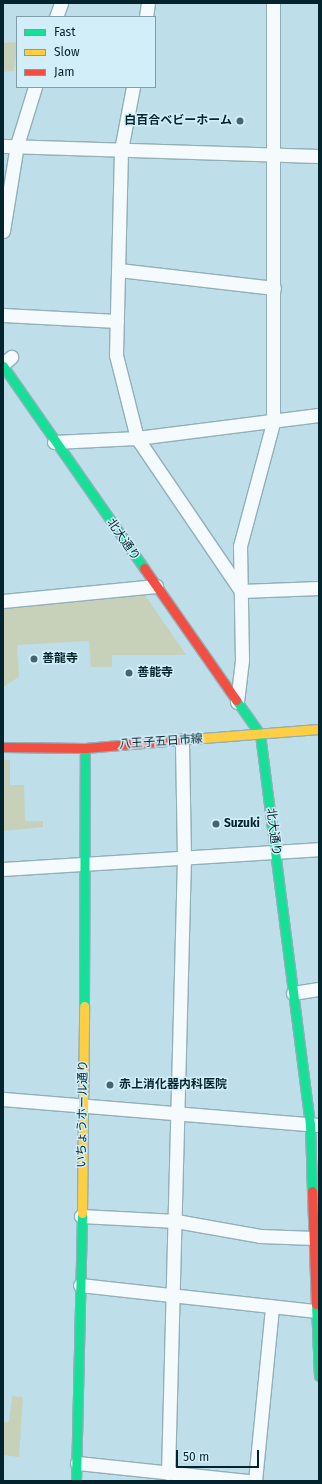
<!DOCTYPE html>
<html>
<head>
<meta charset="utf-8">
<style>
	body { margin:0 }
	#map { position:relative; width:322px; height:1484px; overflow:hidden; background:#bedee9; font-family:"Fira Sans","Noto Sans JP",sans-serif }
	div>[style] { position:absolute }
	.green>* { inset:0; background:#c7d1ba }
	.roads { filter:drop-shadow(1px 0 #92afb8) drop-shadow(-1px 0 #92afb8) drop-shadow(0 1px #92afb8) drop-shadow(0 -1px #92afb8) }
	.street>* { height:13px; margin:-6.5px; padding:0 6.5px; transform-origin:6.5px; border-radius:6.5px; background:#f5fafc }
	.fast>* { height:9px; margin:-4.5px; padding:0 4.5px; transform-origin:4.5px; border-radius:4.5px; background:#16e098 }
	.slow>* { height:9px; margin:-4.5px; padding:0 4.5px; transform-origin:4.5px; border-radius:4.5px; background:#ffcf43 }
	.jam>* { height:9px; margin:-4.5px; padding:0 4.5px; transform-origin:4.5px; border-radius:4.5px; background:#f24e42 }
	.dots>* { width:11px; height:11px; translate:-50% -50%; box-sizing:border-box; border:2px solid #d2eef9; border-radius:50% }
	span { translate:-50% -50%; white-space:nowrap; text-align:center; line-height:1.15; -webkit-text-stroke:3px #d2eef9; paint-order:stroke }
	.poi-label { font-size:12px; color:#03242d; font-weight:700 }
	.right { translate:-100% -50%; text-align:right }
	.left { translate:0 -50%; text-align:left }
	.street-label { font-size:12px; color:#03242d }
	.frame { position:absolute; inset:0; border:4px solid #03242d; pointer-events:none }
	.legend { position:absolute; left:16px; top:16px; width:140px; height:72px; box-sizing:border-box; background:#d2eef9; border:1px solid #7f9da7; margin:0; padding:5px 7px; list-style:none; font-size:12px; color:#03242d }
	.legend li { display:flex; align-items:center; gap:8px; height:20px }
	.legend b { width:20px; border:1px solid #7f9da7 }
	.scale { position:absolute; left:176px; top:1450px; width:83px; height:18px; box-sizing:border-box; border:2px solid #03242d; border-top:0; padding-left:5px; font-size:12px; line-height:14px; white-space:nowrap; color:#03242d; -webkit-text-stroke:3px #d2eef9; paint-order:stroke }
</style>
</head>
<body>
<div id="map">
	<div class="green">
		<div style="clip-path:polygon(17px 42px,14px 71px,3px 72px,3px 43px)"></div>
		<div style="clip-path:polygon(143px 592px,186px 655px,112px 655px,112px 667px,91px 667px,89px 641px,17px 645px,19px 677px,3px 687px,3px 605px)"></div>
		<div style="clip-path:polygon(3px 760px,10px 760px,10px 785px,24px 785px,25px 821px,43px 821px,43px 827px,3px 831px)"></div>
		<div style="clip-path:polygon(12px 1396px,23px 1397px,19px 1457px,3px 1455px,3px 1422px,9px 1422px)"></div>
	</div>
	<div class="roads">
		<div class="street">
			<div style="left:56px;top:17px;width:15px;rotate:-70deg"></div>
			<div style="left:146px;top:17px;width:14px;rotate:-82deg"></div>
			<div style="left:133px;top:87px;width:64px;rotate:100.8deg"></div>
			<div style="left:121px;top:150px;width:205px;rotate:91.4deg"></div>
			<div style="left:116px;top:355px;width:86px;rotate:75.8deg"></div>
			<div style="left:137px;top:438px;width:185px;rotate:55.8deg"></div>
			<div style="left:3px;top:146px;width:316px;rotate:1.8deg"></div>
			<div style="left:3px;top:231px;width:87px;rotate:-80.8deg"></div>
			<div style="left:17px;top:145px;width:61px;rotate:-72.8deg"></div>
			<div style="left:119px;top:270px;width:156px;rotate:6.6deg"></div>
			<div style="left:3px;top:315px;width:114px;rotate:3deg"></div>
			<div style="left:3px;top:364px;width:11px;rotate:-41deg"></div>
			<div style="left:54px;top:442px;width:83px;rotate:-2.8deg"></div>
			<div style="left:137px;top:438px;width:183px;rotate:-7.2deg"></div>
			<div style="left:241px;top:591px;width:78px;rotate:-2.2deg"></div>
			<div style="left:3px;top:601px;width:154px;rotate:-5.6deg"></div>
			<div style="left:237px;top:702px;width:42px;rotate:-83.2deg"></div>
			<div style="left:242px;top:660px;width:114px;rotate:-91deg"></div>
			<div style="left:240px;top:546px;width:127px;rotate:-75deg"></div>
			<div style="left:273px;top:423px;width:420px;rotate:-90deg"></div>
			<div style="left:3px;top:869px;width:317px;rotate:-3.6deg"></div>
			<div style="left:293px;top:993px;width:26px;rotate:-9deg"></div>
			<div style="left:3px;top:1099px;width:316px;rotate:4.7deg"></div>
			<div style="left:81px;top:1216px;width:95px;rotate:3deg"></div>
			<div style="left:176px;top:1221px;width:85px;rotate:10.1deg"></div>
			<div style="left:260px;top:1236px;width:54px;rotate:2.1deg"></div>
			<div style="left:80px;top:1285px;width:238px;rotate:6.3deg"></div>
			<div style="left:77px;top:1463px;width:172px;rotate:6deg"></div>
			<div style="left:168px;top:1473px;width:616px;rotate:-88.51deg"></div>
			<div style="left:184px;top:857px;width:117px;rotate:-91deg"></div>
			<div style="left:255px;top:1481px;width:175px;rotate:-84.4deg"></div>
		</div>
		<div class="fast">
			<div style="left:3px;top:366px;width:246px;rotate:55.1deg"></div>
			<div style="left:236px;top:700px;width:42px;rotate:54.8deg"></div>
			<div style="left:260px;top:734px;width:393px;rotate:82.7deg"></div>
			<div style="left:310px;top:1124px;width:67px;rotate:88.3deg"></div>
			<div style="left:84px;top:1006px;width:258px;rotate:-89.8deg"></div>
			<div style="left:316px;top:1304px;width:72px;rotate:87.6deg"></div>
			<div style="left:76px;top:1481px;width:268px;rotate:-88.7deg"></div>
		</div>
		<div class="slow">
			<div style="left:190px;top:739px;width:129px;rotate:-4.4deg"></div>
			<div style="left:82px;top:1213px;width:207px;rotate:-89.4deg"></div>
		</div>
		<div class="jam">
			<div style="left:144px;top:568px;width:161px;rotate:55.1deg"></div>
			<div style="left:3px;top:747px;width:82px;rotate:0.7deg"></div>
			<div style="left:85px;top:748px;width:105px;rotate:-4.9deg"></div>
			<div style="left:312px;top:1191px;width:113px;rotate:88deg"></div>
		</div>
	</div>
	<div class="dots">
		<div style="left:240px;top:121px;background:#44656f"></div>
		<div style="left:34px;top:659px;background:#44656f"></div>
		<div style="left:129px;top:673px;background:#44656f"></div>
		<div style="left:216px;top:824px;background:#44656f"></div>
		<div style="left:110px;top:1085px;background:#44656f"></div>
	</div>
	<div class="poi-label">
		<span class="right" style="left:232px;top:121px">白百合ベビーホーム</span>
		<span class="left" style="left:42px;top:659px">善龍寺</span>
		<span class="left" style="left:137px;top:673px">善能寺</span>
		<span class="left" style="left:224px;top:824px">Suzuki</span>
		<span class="left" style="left:119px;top:1085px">赤上消化器内科医院</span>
	</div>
	<div class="street-label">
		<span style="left:123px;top:540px;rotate:55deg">北大通り</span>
		<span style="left:161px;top:742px;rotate:-4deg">八王子五日市線</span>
		<span style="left:273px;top:832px;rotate:83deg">北大通り</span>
		<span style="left:83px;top:1114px;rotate:-89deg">いちょうホール通り</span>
	</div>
	<div class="frame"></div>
	<ul class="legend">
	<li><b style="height:5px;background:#16e098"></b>Fast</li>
	<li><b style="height:5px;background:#ffcf43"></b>Slow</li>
	<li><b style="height:5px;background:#f24e42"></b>Jam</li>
	</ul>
	<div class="scale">50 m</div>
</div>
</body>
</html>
